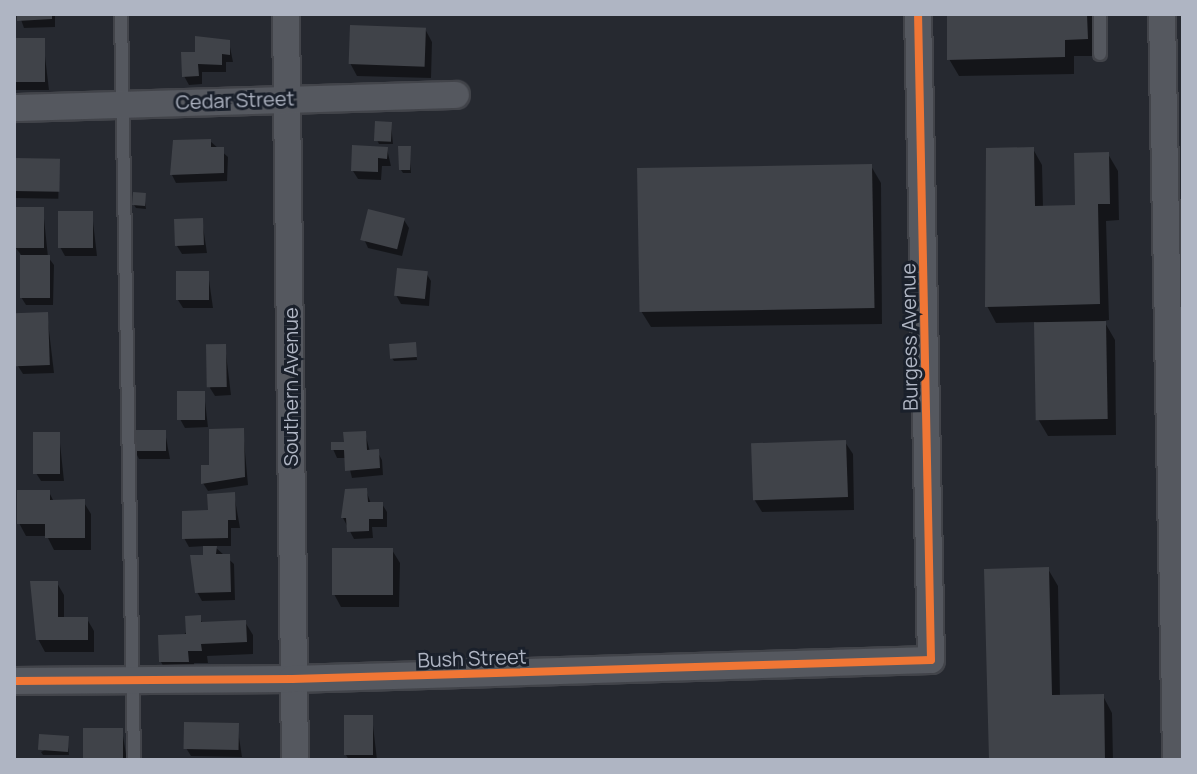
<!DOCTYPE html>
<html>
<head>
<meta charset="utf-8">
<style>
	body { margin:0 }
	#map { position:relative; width:1197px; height:774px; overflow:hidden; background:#262930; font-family:Manrope,sans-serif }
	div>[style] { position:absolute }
	.shadow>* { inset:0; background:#0007; transform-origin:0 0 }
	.building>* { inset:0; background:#404349; transform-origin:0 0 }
	.roads { filter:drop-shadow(2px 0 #42444a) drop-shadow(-2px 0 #42444a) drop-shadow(0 2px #42444a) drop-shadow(0 -2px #42444a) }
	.lane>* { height:12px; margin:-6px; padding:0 6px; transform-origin:6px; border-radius:6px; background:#55585f }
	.street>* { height:26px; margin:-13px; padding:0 13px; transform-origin:13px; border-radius:13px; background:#55585f }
	.cycleway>* { height:8px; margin:-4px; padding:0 4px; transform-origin:4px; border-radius:4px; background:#f07635 }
	span { translate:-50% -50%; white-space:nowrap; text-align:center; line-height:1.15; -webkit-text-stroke:6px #1a202b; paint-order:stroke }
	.street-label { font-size:20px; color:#afb5c3 }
	.frame { position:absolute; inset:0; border:16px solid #afb5c3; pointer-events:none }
</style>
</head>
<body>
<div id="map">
	<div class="shadow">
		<div style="clip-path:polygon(19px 14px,55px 14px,55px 27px,24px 28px)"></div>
		<div style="clip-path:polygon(948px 14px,1095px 14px,1096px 56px,1074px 56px,1074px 74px,959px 76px,949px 59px)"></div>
		<div style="clip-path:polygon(425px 29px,432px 42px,431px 78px,357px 76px,350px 63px)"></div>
		<div style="clip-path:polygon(43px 40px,49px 90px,14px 90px,14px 41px)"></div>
		<div style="clip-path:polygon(229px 42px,233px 62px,226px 62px,226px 72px,202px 72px,202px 84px,189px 85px,184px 76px,197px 54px)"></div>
		<div style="clip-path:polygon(391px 124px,393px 144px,379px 144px,377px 140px)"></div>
		<div style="clip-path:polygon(210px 141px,228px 157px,227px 181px,176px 183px,172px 175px)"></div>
		<div style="clip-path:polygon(409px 148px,411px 173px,403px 173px,401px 170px)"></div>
		<div style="clip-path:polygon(387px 149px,391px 166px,382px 166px,381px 180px,358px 179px,353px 171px)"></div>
		<div style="clip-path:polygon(1033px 149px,1042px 165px,1043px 207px,1077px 207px,1108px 154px,1118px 171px,1119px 220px,1106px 221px,1109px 320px,1104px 321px,1115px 340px,1116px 435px,1048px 436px,1038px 419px,1036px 322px,996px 323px,987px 306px)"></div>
		<div style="left:14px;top:160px;width:45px;height:38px;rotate:1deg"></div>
		<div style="clip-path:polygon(871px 166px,881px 183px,882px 324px,651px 327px,641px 311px)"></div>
		<div style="clip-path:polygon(144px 195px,146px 209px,136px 208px,134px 205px)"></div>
		<div style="clip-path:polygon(43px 209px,48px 257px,54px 265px,53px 305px,26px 305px,21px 297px,22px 256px,15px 247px)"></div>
		<div style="clip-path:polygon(92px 213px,97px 256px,65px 256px,60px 247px)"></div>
		<div style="clip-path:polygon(202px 220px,207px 253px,182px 254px,177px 246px)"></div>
		<div style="clip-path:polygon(404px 220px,409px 228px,402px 256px,368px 248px,364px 239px)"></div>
		<div style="clip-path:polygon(208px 273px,213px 308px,183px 308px,178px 300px)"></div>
		<div style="clip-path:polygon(426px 273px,431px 281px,429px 306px,401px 304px,396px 295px)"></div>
		<div style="clip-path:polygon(47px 314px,54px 373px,23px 374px,18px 366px)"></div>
		<div style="clip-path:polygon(415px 344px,417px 360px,394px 361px,392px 358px)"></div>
		<div style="clip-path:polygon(225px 346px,231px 395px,215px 396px,210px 388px)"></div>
		<div style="clip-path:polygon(204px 393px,208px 427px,185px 428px,180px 419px)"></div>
		<div style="clip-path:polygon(243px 430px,248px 485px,208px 491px,203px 483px,211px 467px)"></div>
		<div style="clip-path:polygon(165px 432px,170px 459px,139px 459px,135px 451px)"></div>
		<div style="clip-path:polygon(365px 433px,370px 452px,377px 451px,382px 460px,383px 475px,352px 478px,347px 458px,337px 458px,333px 449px)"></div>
		<div style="clip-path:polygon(59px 434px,64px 481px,41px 481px,36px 473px)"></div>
		<div style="clip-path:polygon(845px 442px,853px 454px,854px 510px,762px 512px,754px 499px)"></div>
		<div style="clip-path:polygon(366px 490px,371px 504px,382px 504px,387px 512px,387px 527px,372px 527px,373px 538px,354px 539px,343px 518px,347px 491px)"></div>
		<div style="clip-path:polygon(49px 492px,54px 502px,83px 501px,91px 514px,91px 550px,54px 550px,47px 536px,26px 536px,19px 523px)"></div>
		<div style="clip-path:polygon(234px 494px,240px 528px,231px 528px,231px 546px,214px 546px,234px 564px,235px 600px,202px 601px,197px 592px,205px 546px,189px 547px,184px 538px)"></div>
		<div style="clip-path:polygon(392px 550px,400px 563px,399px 607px,341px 607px,334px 594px)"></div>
		<div style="clip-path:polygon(1048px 569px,1058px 586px,1060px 697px,1103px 696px,1112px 713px,1113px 760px,991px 760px)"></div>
		<div style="clip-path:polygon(57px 583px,64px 595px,64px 619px,87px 619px,94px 631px,94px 652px,45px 652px,38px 639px)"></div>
		<div style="clip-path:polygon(199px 617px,203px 624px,245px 622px,253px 635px,253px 654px,207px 656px,208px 663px,194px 663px,195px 674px,168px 675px,161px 662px)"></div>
		<div style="clip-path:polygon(372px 717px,377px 760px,349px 760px,346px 755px)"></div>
		<div style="clip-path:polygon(237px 725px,242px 757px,191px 756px,186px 748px)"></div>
		<div style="clip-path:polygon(122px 730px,127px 760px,86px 760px,85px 758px)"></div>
		<div style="clip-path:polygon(67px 738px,69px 755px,43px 755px,41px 752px)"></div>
	</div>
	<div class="building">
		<div style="clip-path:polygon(17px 14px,52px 14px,52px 19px,17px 21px)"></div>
		<div style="clip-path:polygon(947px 14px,1087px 14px,1088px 39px,1065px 40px,1065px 57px,947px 60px)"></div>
		<div style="left:350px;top:25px;width:76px;height:39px;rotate:2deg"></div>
		<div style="clip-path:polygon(195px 36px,230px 40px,230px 55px,222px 54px,222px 65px,198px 64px,199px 76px,182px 77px,181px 52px,195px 52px)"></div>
		<div style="left:45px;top:38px;width:44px;height:31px;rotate:90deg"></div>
		<div style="left:375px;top:121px;width:17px;height:20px;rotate:3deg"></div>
		<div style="clip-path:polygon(211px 139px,211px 147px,224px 147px,224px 173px,170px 175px,173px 140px)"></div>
		<div style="clip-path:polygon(352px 145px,388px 147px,387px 159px,378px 158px,378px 172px,351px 171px)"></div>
		<div style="clip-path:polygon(398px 146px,411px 146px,410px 170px,399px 170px)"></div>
		<div style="clip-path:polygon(1034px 147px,1035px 206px,1075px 205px,1074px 153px,1109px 152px,1110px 204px,1098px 204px,1100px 304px,985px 307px,986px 148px)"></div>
		<div style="left:14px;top:158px;width:46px;height:33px;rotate:1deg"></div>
		<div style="left:872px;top:164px;width:144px;height:235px;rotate:89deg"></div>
		<div style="left:133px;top:192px;width:13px;height:13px;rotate:4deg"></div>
		<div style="left:14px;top:207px;width:30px;height:41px"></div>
		<div style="left:368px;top:209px;width:38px;height:32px;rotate:14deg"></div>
		<div style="left:58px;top:211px;width:35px;height:37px"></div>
		<div style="left:203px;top:218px;width:27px;height:29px;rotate:88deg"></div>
		<div style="left:20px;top:255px;width:30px;height:43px"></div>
		<div style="left:397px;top:268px;width:31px;height:28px;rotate:6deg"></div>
		<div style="left:176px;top:271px;width:33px;height:29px"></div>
		<div style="left:48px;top:312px;width:53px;height:34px;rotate:88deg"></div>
		<div style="left:1106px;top:321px;width:98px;height:72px;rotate:89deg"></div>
		<div style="left:416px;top:342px;width:15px;height:27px;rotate:86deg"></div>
		<div style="left:226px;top:344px;width:43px;height:20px;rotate:89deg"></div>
		<div style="left:177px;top:391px;width:28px;height:29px"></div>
		<div style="clip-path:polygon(244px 428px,245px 477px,201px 484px,201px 465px,209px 465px,209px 429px)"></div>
		<div style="left:132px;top:430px;width:34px;height:21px"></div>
		<div style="clip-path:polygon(366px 431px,367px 450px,379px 449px,380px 468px,345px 471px,344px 450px,331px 450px,331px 442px,344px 442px,343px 432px)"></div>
		<div style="left:33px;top:432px;width:27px;height:42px"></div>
		<div style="left:846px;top:440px;width:57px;height:95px;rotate:88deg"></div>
		<div style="clip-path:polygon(367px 488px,368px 502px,383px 502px,383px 519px,369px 519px,369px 531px,347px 532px,346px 518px,341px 518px,345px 489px)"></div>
		<div style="clip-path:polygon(17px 490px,50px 490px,50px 500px,85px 499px,85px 538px,45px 538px,45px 524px,17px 524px)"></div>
		<div style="clip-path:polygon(235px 492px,236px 520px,228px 520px,228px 538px,182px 539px,182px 511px,208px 510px,207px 494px)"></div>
		<div style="clip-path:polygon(203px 546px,217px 546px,216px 554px,230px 554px,231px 592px,195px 593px,190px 555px,203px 555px)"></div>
		<div style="left:332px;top:548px;width:61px;height:47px"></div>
		<div style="clip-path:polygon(1049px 567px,1052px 695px,1104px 694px,1105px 760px,989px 760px,984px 569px)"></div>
		<div style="clip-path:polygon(30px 581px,58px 581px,58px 617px,88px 617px,88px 640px,36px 640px)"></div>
		<div style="clip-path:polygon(201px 615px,201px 622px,246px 620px,247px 642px,201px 644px,202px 651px,188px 651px,189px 662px,159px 662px,158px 635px,186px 634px,185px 616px)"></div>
		<div style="left:344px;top:715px;width:29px;height:40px"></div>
		<div style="left:184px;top:722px;width:55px;height:27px;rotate:1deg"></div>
		<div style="left:83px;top:728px;width:40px;height:31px"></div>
		<div style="left:69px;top:736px;width:16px;height:30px;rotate:94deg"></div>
	</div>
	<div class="roads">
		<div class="lane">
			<div style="left:121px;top:14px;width:746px;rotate:89deg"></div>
			<div style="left:1100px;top:14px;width:40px;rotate:90deg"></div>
		</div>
		<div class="street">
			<div style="left:286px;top:14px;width:746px;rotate:89.31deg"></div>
			<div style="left:1162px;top:14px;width:746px;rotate:88.92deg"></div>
			<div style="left:14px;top:108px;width:442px;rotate:-1.7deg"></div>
			<div style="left:14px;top:681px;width:278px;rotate:-0.4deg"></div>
			<div style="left:292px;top:679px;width:639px;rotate:-1.7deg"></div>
			<div style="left:931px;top:660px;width:646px;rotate:-91.15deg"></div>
		</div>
	</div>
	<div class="cycleway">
		<div style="left:14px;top:681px;width:278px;rotate:-0.4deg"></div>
		<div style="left:292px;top:679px;width:639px;rotate:-1.7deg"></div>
		<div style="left:931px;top:660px;width:646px;rotate:-91.15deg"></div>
	</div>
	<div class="street-label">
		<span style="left:235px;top:100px;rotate:-2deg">Cedar Street</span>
		<span style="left:909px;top:337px;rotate:-91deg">Burgess Avenue</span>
		<span style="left:290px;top:387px;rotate:-90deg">Southern Avenue</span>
		<span style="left:472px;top:658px;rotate:-2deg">Bush Street</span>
	</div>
	<div class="frame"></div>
</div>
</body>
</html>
